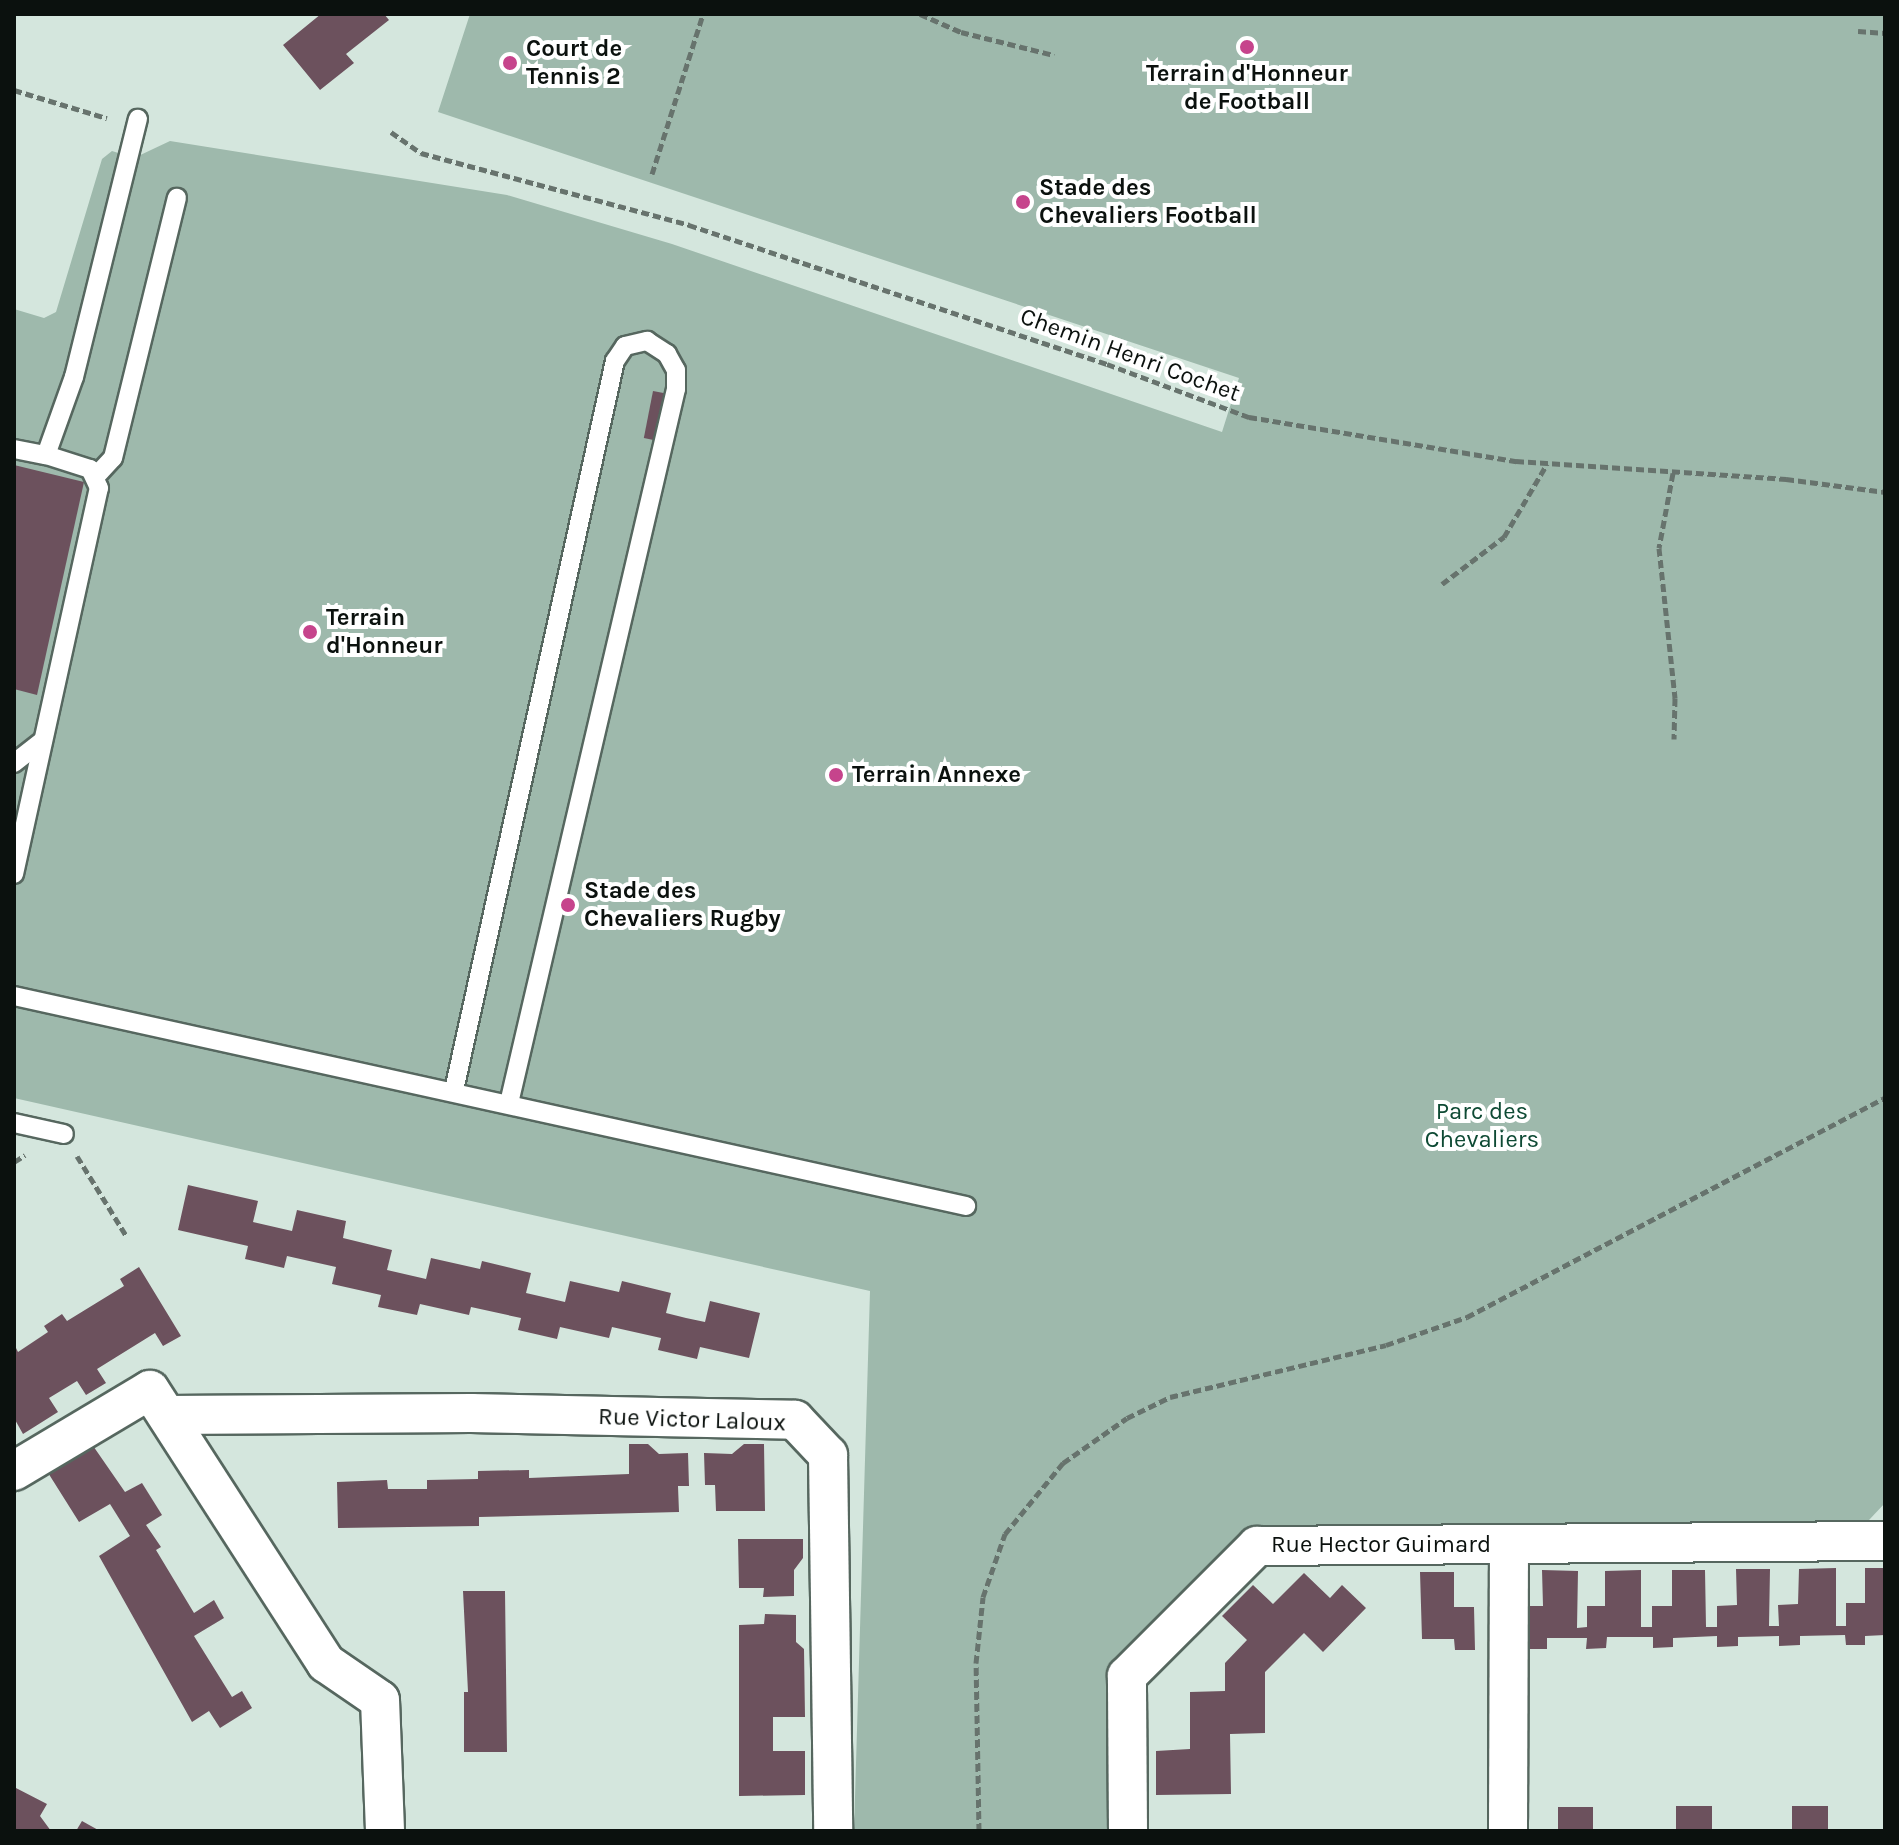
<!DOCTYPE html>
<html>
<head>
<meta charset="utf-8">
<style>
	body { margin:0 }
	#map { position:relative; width:1899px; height:1845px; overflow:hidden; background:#d4e6dd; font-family:Karla,sans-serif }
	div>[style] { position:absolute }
	.green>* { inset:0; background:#9eb9ac }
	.building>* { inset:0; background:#6c515d; transform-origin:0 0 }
	.path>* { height:5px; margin-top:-2.5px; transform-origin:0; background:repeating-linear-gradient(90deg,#67736d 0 8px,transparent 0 12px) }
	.roads { filter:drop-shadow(2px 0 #56675f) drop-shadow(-2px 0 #56675f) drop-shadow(0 2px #56675f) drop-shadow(0 -2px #56675f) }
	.service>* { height:18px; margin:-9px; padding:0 9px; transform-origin:9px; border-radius:9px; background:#fff }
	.minor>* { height:38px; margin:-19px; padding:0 19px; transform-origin:19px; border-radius:19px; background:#fff }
	.dots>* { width:22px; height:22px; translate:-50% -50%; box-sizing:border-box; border:4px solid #fff; border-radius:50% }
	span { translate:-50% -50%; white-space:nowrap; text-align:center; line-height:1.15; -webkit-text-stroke:8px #fff; paint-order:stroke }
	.poi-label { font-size:24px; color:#0b110e; font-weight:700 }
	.left { translate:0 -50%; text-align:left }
	.street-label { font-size:24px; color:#0b110e }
	.park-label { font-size:24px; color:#0e4a34 }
	.frame { position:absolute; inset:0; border:16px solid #0b110e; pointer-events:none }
</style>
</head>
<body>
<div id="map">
	<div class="green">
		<div style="clip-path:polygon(470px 14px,1885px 14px,1885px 1503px,1869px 1520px,1248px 1532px,1112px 1671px,1110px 1831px,854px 1831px,870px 1291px,14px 1098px,14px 309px,44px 318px,56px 312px,102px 159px,112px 151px,134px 158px,170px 141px,507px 195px,672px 244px,1222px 432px,1239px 378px,438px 112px)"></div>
	</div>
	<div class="building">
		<div style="clip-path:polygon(321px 14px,384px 14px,389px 20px,346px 54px,354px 63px,320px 90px,283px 45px)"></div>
		<div style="left:653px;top:391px;width:16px;height:48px;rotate:11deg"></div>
		<div style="clip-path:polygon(14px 465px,84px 482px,37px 695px,14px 689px)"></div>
		<div style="clip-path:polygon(188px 1185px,258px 1201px,253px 1222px,292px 1231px,297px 1210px,346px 1221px,343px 1238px,392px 1250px,387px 1270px,426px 1279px,431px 1258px,480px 1269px,482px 1261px,531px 1273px,526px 1293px,565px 1302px,570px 1281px,619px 1292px,622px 1281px,671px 1293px,666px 1313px,686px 1318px,705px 1322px,710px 1301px,760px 1313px,749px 1358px,700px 1347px,697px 1359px,658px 1350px,661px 1338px,612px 1327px,609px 1338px,560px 1327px,557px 1339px,518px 1330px,521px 1318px,471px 1307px,469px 1315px,420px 1304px,417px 1315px,378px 1307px,381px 1295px,332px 1284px,336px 1267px,287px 1256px,284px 1268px,245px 1259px,248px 1246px,178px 1230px)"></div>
		<div style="clip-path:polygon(139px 1267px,181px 1336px,163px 1346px,155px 1333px,97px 1369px,106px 1383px,86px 1395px,77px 1381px,49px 1398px,58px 1412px,23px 1434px,14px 1418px,14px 1344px,18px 1352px,48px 1332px,44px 1326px,62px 1314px,67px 1321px,124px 1286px,120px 1279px)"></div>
		<div style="clip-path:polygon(89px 1440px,125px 1492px,142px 1483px,162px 1515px,146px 1525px,161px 1547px,156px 1550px,194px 1613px,214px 1600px,224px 1618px,194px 1636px,232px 1697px,242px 1691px,252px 1708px,220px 1728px,209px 1711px,192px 1722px,99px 1556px,130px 1536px,110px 1504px,79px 1522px,45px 1468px)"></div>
		<div style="clip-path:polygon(629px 1444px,648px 1444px,659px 1454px,688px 1453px,689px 1486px,678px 1486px,679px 1512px,479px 1517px,479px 1526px,338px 1528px,337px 1482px,387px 1480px,388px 1489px,427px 1489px,427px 1480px,478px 1479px,478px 1471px,529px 1470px,529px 1478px,629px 1474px)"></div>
		<div style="clip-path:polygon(744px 1444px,764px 1444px,765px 1511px,716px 1511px,715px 1485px,705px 1485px,704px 1453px,732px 1454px)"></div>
		<div style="clip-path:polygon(738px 1539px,803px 1539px,803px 1558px,794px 1570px,794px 1596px,763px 1597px,764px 1588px,739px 1588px)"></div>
		<div style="clip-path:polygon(1836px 1568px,1836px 1626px,1846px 1626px,1846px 1603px,1865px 1603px,1865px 1568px,1885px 1568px,1885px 1635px,1865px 1636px,1865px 1645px,1846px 1645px,1845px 1635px,1800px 1636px,1800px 1645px,1779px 1646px,1779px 1636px,1738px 1637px,1738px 1646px,1717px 1647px,1717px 1636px,1673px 1638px,1673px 1647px,1653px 1648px,1653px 1637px,1607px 1637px,1606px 1648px,1586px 1649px,1587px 1638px,1547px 1638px,1547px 1649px,1524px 1649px,1524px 1606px,1543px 1606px,1542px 1570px,1578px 1571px,1577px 1628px,1587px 1627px,1587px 1606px,1605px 1606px,1605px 1571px,1641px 1570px,1641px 1627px,1652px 1627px,1652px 1606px,1672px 1606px,1672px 1570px,1705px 1570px,1706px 1627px,1717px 1627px,1717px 1606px,1737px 1605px,1736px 1569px,1770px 1569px,1769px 1626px,1779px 1626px,1778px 1605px,1798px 1604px,1799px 1569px)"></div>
		<div style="clip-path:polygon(1420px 1572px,1454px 1572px,1454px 1607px,1474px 1607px,1475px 1650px,1455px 1650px,1454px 1639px,1422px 1639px)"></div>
		<div style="clip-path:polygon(1304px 1573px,1330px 1598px,1342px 1585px,1366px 1608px,1323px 1652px,1304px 1633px,1265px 1672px,1265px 1733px,1230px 1734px,1231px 1794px,1156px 1795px,1156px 1751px,1190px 1749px,1190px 1692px,1225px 1691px,1225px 1663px,1247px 1640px,1222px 1616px,1253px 1585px,1273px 1604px)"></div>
		<div style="clip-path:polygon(463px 1591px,505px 1591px,507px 1752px,464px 1752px,464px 1692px,468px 1692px)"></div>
		<div style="clip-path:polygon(765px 1614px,796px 1615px,796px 1642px,804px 1649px,805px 1717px,773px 1717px,773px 1751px,805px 1751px,805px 1795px,739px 1796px,739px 1625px,764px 1624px)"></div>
		<div style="clip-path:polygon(14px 1787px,47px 1804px,40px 1816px,51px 1831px,14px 1831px)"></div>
		<div style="left:1712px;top:1806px;width:25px;height:36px;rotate:90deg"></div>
		<div style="left:1792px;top:1806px;width:36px;height:25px"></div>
		<div style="left:1558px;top:1807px;width:35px;height:24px"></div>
		<div style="clip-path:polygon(82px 1821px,100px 1831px,76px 1831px)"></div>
	</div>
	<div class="path">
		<div style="left:920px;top:14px;width:45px;rotate:23.7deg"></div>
		<div style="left:961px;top:32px;width:96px;rotate:13.9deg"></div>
		<div style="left:1858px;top:31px;width:27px;rotate:4deg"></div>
		<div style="left:14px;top:90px;width:97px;rotate:16.8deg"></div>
		<div style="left:391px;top:132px;width:37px;rotate:35deg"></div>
		<div style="left:421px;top:153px;width:278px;rotate:15deg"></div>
		<div style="left:689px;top:225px;width:441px;rotate:18.4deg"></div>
		<div style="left:1107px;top:364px;width:152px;rotate:20.5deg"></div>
		<div style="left:1249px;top:417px;width:271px;rotate:9.4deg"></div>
		<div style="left:1516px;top:461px;width:271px;rotate:3.8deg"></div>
		<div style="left:1786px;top:479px;width:100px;rotate:7.5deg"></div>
		<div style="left:652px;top:174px;width:168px;rotate:-72.3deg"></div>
		<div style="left:1673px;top:473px;width:76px;rotate:100.6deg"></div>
		<div style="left:1659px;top:548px;width:151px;rotate:83.9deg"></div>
		<div style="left:1675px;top:698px;width:41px;rotate:91.4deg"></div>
		<div style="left:1442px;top:584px;width:78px;rotate:-37.2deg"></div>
		<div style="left:1504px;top:537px;width:85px;rotate:-59.5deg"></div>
		<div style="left:77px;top:1156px;width:95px;rotate:58.3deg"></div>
		<div style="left:14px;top:1162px;width:13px;rotate:-32deg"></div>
		<div style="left:979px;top:1831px;width:168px;rotate:-91deg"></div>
		<div style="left:976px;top:1663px;width:66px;rotate:-83.9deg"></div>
		<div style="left:983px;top:1597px;width:67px;rotate:-70.8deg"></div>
		<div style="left:1005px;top:1534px;width:92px;rotate:-50.8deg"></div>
		<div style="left:1063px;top:1463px;width:78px;rotate:-35.1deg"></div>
		<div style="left:1127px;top:1418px;width:48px;rotate:-26deg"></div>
		<div style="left:1170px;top:1397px;width:222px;rotate:-13.5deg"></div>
		<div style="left:1386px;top:1345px;width:86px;rotate:-19.1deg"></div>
		<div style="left:1467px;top:1317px;width:472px;rotate:-27.7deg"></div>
	</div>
	<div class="roads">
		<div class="service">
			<div style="left:14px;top:449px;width:33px;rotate:11deg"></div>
			<div style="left:46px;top:455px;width:83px;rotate:-70.3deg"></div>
			<div style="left:74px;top:377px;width:266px;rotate:-76.1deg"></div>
			<div style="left:97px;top:475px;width:23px;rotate:-47deg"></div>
			<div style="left:113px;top:458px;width:268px;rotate:-76.2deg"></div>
			<div style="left:14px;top:763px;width:37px;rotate:-38deg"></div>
			<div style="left:14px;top:874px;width:395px;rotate:-77.6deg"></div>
			<div style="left:99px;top:488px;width:21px;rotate:-115deg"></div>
			<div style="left:90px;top:469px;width:46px;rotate:-162.3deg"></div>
			<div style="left:14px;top:996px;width:975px;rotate:12.44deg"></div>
			<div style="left:454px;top:1090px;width:747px;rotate:-77.55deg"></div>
			<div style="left:615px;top:361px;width:18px;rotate:-56deg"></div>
			<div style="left:625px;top:346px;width:23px;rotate:-13deg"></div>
			<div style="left:647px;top:341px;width:24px;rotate:33deg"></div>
			<div style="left:667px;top:354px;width:18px;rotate:61deg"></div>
			<div style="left:676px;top:370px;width:19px;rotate:90deg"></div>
			<div style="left:676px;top:389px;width:733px;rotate:103.16deg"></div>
			<div style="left:14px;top:1123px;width:51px;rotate:12.4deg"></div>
		</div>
		<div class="minor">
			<div style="left:167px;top:1415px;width:304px;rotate:-0.4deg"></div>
			<div style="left:471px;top:1413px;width:324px;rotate:1.2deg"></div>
			<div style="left:795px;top:1420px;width:48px;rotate:46.7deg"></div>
			<div style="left:828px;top:1455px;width:376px;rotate:89.2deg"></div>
			<div style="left:14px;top:1471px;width:158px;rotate:-30.8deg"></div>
			<div style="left:150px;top:1390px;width:325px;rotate:57.2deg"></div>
			<div style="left:326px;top:1663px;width:65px;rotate:34.4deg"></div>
			<div style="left:380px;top:1700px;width:131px;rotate:87.8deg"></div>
			<div style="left:1128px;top:1831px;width:155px;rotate:-90.4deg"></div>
			<div style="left:1127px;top:1676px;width:184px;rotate:-45deg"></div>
			<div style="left:1257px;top:1546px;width:628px;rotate:-0.46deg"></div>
			<div style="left:1508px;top:1831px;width:287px;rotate:-89.8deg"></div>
		</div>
	</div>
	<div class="dots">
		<div style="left:1247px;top:47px;background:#c6448c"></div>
		<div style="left:510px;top:63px;background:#c6448c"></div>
		<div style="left:1023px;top:202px;background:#c6448c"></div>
		<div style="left:310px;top:632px;background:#c6448c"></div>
		<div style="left:836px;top:775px;background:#c6448c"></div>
		<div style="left:568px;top:905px;background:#c6448c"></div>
	</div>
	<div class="poi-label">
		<span class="left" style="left:526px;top:63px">Court de<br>Tennis 2</span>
		<span style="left:1247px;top:88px">Terrain d'Honneur<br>de Football</span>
		<span class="left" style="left:1039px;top:202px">Stade des<br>Chevaliers Football</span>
		<span class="left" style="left:326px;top:632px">Terrain<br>d'Honneur</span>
		<span class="left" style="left:852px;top:775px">Terrain Annexe</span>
		<span class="left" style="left:584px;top:905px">Stade des<br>Chevaliers Rugby</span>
	</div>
	<div class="street-label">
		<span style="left:1130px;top:355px;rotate:20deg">Chemin Henri Cochet</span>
		<span style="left:692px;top:1420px;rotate:2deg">Rue Victor Laloux</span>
		<span style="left:1381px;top:1545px">Rue Hector Guimard</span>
	</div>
	<div class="park-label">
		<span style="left:1482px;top:1126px">Parc des<br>Chevaliers</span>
	</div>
	<div class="frame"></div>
</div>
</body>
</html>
